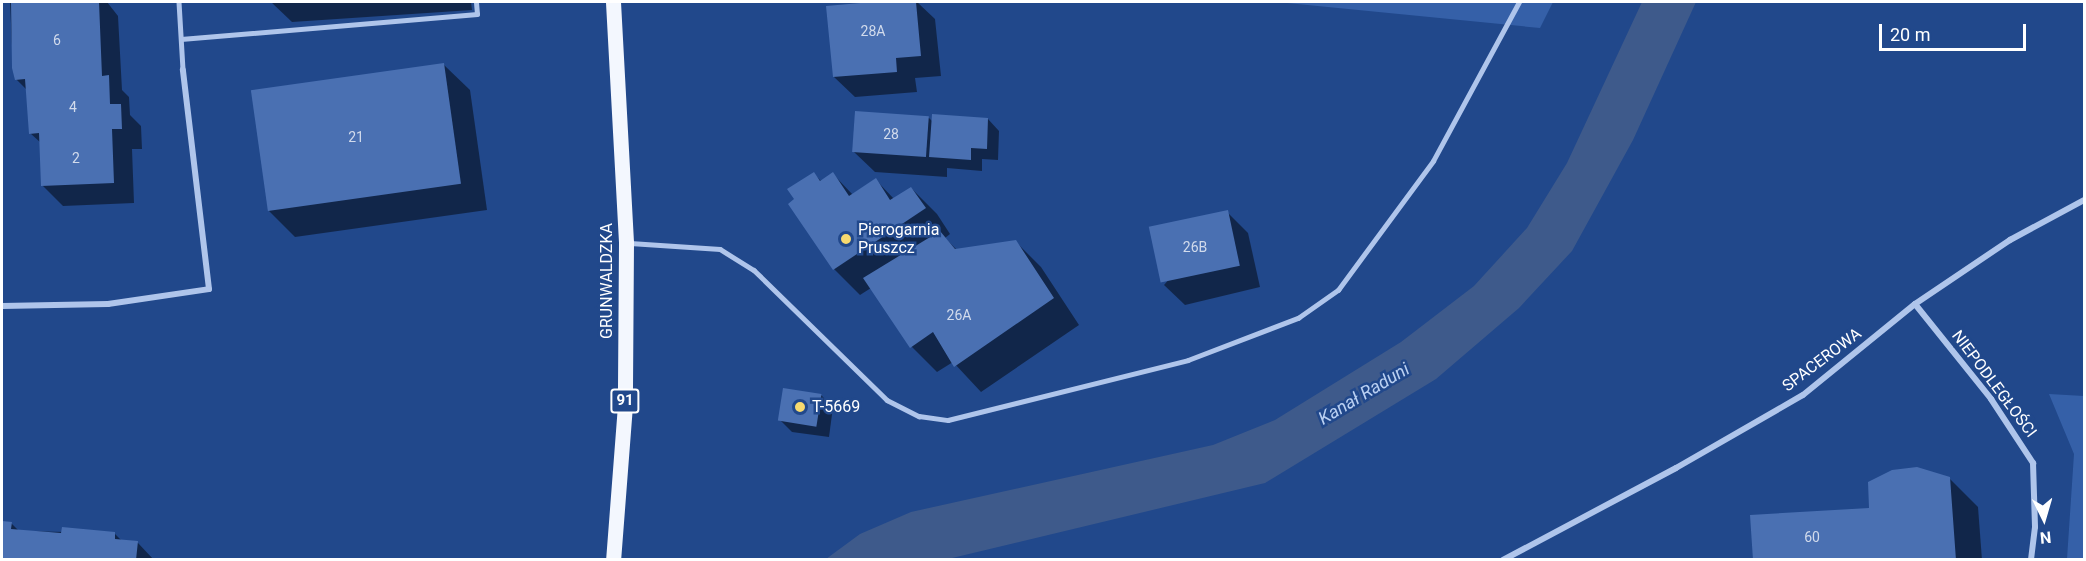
<!DOCTYPE html>
<html>
<head>
<meta charset="utf-8">
<style>
	body { margin:0 }
	#map { position:relative; width:2086px; height:561px; overflow:hidden; background:#21488b; font-family:Roboto,sans-serif }
	div>[style] { position:absolute }
	.green>* { inset:0; background:#3560a8 }
	.water>* { inset:0; background:#3e5a8b }
	.shadow>* { inset:0; background:#0007 }
	.building>* { inset:0; background:#4a70b2; transform-origin:0 0 }
	.service>* { height:4.5px; margin:-2.25px; padding:0 2.25px; transform-origin:2.25px; border-radius:2.25px; background:#afc5eb }
	.minor>* { height:6px; margin:-3px; padding:0 3px; transform-origin:3px; border-radius:3px; background:#afc5eb }
	.primary>* { height:15px; margin:-7.5px; padding:0 7.5px; transform-origin:7.5px; border-radius:7.5px; background:#f3f7fe }
	.dots>* { width:16px; height:16px; translate:-50% -50%; box-sizing:border-box; border:3px solid #21488b; border-radius:50% }
	span { translate:-50% -50%; white-space:nowrap; text-align:center; line-height:1.15; -webkit-text-stroke:5px #21488b; paint-order:stroke }
	.number-label { font-size:14px; color:#d2dbec }
	.number-label span { -webkit-text-stroke-width:0 }
	.shield-label span { padding:2px 4px; background:#21488b; border:2px solid; border-radius:4px; -webkit-text-stroke-width:0 }
	.shield-label { font-size:15px; color:#fff; font-weight:700 }
	.poi-label { font-size:16px; color:#fff }
	.left { translate:0 -50%; text-align:left }
	.street-label { font-size:16px; color:#fff }
	.water-label { font-size:18px; color:#bad0f2; font-style:italic }
	.frame { position:absolute; inset:0; border:3px solid #fff; pointer-events:none }
	.north { position:absolute; left:2014px; top:489px; width:60px; height:60px; -webkit-text-stroke:4px #21488b; paint-order:stroke; rotate:175deg; font-size:16px; font-weight:700; line-height:24px; text-align:center; color:#fff }
	.north::after { content:''; display:block; margin:auto; width:21px; height:27px; background:#fff; clip-path:polygon(50% 0,100% 100%,50% 72%,0 100%) }
	.scale { position:absolute; left:1879px; top:24px; width:147px; height:27px; box-sizing:border-box; border:3px solid #fff; border-top:0; padding-left:8px; font-size:18px; line-height:21px; white-space:nowrap; color:#fff; -webkit-text-stroke:4px #21488b; paint-order:stroke }
</style>
</head>
<body>
<div id="map">
	<div class="green">
		<div style="clip-path:polygon(1277px 2px,1553px 2px,1540px 28px)"></div>
		<div style="clip-path:polygon(2049px 394px,2084px 396px,2084px 559px,2067px 559px,2074px 454px)"></div>
	</div>
	<div class="water">
		<div style="clip-path:polygon(1642px 2px,1696px 2px,1633px 140px,1572px 251px,1519px 308px,1436px 379px,1265px 483px,948px 559px,826px 559px,860px 534px,911px 512px,1213px 445px,1275px 420px,1401px 342px,1474px 286px,1527px 228px,1567px 163px)"></div>
	</div>
	<div class="shadow">
		<div style="clip-path:polygon(10px 2px,107px 2px,118px 16px,122px 90px,129px 97px,130px 115px,141px 126px,142px 149px,132px 149px,134px 203px,63px 206px,42px 185px,41px 143px,30px 133px,28px 91px,16px 79px,13px 68px)"></div>
		<div style="clip-path:polygon(271px 2px,471px 2px,472px 10px,292px 22px)"></div>
		<div style="clip-path:polygon(887px 2px,917px 2px,935px 19px,941px 76px,915px 78px,917px 92px,855px 97px,834px 77px,828px 7px)"></div>
		<div style="clip-path:polygon(444px 65px,470px 90px,487px 210px,295px 237px,269px 211px)"></div>
		<div style="clip-path:polygon(929px 118px,933px 122px,988px 119px,999px 131px,998px 160px,982px 159px,982px 171px,947px 168px,947px 177px,875px 172px,854px 152px)"></div>
		<div style="clip-path:polygon(814px 174px,821px 181px,833px 174px,853px 195px,876px 180px,894px 199px,911px 188px,937px 214px,950px 234px,945px 238px,957px 250px,1015px 241px,1041px 267px,1079px 325px,981px 392px,953px 362px,937px 372px,912px 347px,871px 288px,860px 295px,834px 269px)"></div>
		<div style="clip-path:polygon(1227px 212px,1248px 233px,1260px 287px,1185px 305px,1164px 285px)"></div>
		<div style="clip-path:polygon(821px 395px,833px 407px,829px 437px,792px 432px,780px 420px)"></div>
		<div style="clip-path:polygon(1949px 478px,1978px 507px,1982px 560px,1754px 560px)"></div>
		<div style="clip-path:polygon(2px 522px,11px 523px,19px 531px,114px 533px,122px 541px,138px 543px,154px 560px,2px 560px)"></div>
	</div>
	<div class="building">
		<div style="clip-path:polygon(11px 2px,99px 2px,102px 76px,109px 75px,110px 104px,121px 104px,122px 129px,112px 129px,114px 183px,41px 186px,39px 133px,29px 134px,25px 79px,15px 80px,12px 68px)"></div>
		<div style="clip-path:polygon(872px 2px,916px 2px,921px 56px,896px 58px,897px 72px,833px 77px,826px 6px)"></div>
		<div style="left:444px;top:63px;width:122px;height:195px;rotate:82deg"></div>
		<div style="left:855px;top:111px;width:74px;height:41px;rotate:4deg"></div>
		<div style="clip-path:polygon(932px 114px,988px 118px,987px 149px,971px 148px,971px 160px,929px 157px)"></div>
		<div style="clip-path:polygon(814px 172px,820px 181px,833px 172px,849px 196px,876px 178px,890px 200px,911px 187px,926px 208px,833px 270px,788px 204px,794px 199px,787px 189px)"></div>
		<div style="left:1228px;top:210px;width:57px;height:81px;rotate:78deg"></div>
		<div style="clip-path:polygon(940px 231px,955px 249px,1016px 240px,1054px 298px,954px 367px,933px 332px,910px 348px,863px 278px)"></div>
		<div style="left:783px;top:388px;width:39px;height:33px;rotate:9deg"></div>
		<div style="clip-path:polygon(1917px 467px,1950px 477px,1956px 560px,1753px 560px,1750px 515px,1869px 508px,1868px 482px,1892px 470px)"></div>
		<div style="clip-path:polygon(2px 521px,12px 522px,11px 529px,61px 533px,62px 527px,115px 532px,115px 539px,138px 541px,136px 560px,2px 560px)"></div>
	</div>
	<div class="service">
		<div style="left:179px;top:2px;width:68px;rotate:86.6deg"></div>
		<div style="left:181px;top:39px;width:297px;rotate:-4.8deg"></div>
		<div style="left:477px;top:14px;width:12px;rotate:-95deg"></div>
		<div style="left:630px;top:243px;width:90px;rotate:3.8deg"></div>
		<div style="left:720px;top:249px;width:40px;rotate:32deg"></div>
		<div style="left:754px;top:270px;width:186px;rotate:44.3deg"></div>
		<div style="left:887px;top:400px;width:36px;rotate:27deg"></div>
		<div style="left:919px;top:416px;width:29px;rotate:8deg"></div>
		<div style="left:948px;top:420px;width:247px;rotate:-14deg"></div>
		<div style="left:1188px;top:360px;width:118px;rotate:-20.9deg"></div>
		<div style="left:1298px;top:318px;width:49px;rotate:-35deg"></div>
		<div style="left:1338px;top:290px;width:160px;rotate:-53.6deg"></div>
		<div style="left:1433px;top:161px;width:181px;rotate:-61.6deg"></div>
	</div>
	<div class="minor">
		<div style="left:1915px;top:304px;width:122px;rotate:51.3deg"></div>
		<div style="left:1991px;top:399px;width:77px;rotate:56.7deg"></div>
		<div style="left:2033px;top:463px;width:64px;rotate:88.2deg"></div>
		<div style="left:2035px;top:527px;width:33px;rotate:97deg"></div>
		<div style="left:2px;top:306px;width:106px;rotate:-1.1deg"></div>
		<div style="left:108px;top:304px;width:102px;rotate:-8.4deg"></div>
		<div style="left:209px;top:289px;width:221px;rotate:-96.8deg"></div>
		<div style="left:1503px;top:560px;width:196px;rotate:-28deg"></div>
		<div style="left:1676px;top:468px;width:146px;rotate:-29.9deg"></div>
		<div style="left:1803px;top:395px;width:144px;rotate:-39.1deg"></div>
		<div style="left:1915px;top:304px;width:115px;rotate:-34deg"></div>
		<div style="left:2010px;top:240px;width:84px;rotate:-28.4deg"></div>
	</div>
	<div class="primary">
		<div style="left:613px;top:2px;width:241px;rotate:86.9deg"></div>
		<div style="left:626px;top:243px;width:162px;rotate:90.4deg"></div>
		<div style="left:625px;top:405px;width:155px;rotate:94.4deg"></div>
	</div>
	<div class="dots">
		<div style="left:846px;top:239px;background:#f7da70"></div>
		<div style="left:800px;top:407px;background:#f7da70"></div>
	</div>
	<div class="number-label">
		<span style="left:873px;top:31px">28A</span>
		<span style="left:57px;top:40px">6</span>
		<span style="left:73px;top:107px">4</span>
		<span style="left:891px;top:134px">28</span>
		<span style="left:356px;top:137px">21</span>
		<span style="left:76px;top:158px">2</span>
		<span style="left:1195px;top:247px">26B</span>
		<span style="left:959px;top:315px">26A</span>
		<span style="left:1812px;top:537px">60</span>
	</div>
	<div class="shield-label">
		<span style="left:625px;top:401px">91</span>
	</div>
	<div class="poi-label">
		<span class="left" style="left:858px;top:239px">Pierogarnia<br>Pruszcz</span>
		<span class="left" style="left:812px;top:407px">T-5669</span>
	</div>
	<div class="street-label">
		<span style="left:607px;top:281px;rotate:-90deg">GRUNWALDZKA</span>
		<span style="left:1822px;top:360px;rotate:-37deg">SPACEROWA</span>
		<span style="left:1994px;top:384px;rotate:53deg">NIEPODLEGŁOŚCI</span>
	</div>
	<div class="water-label">
		<span style="left:1364px;top:394px;rotate:-31deg">Kanał Raduni</span>
	</div>
	<div class="frame"></div>
	<div class="north">N</div>
	<div class="scale">20 m</div>
</div>
</body>
</html>
